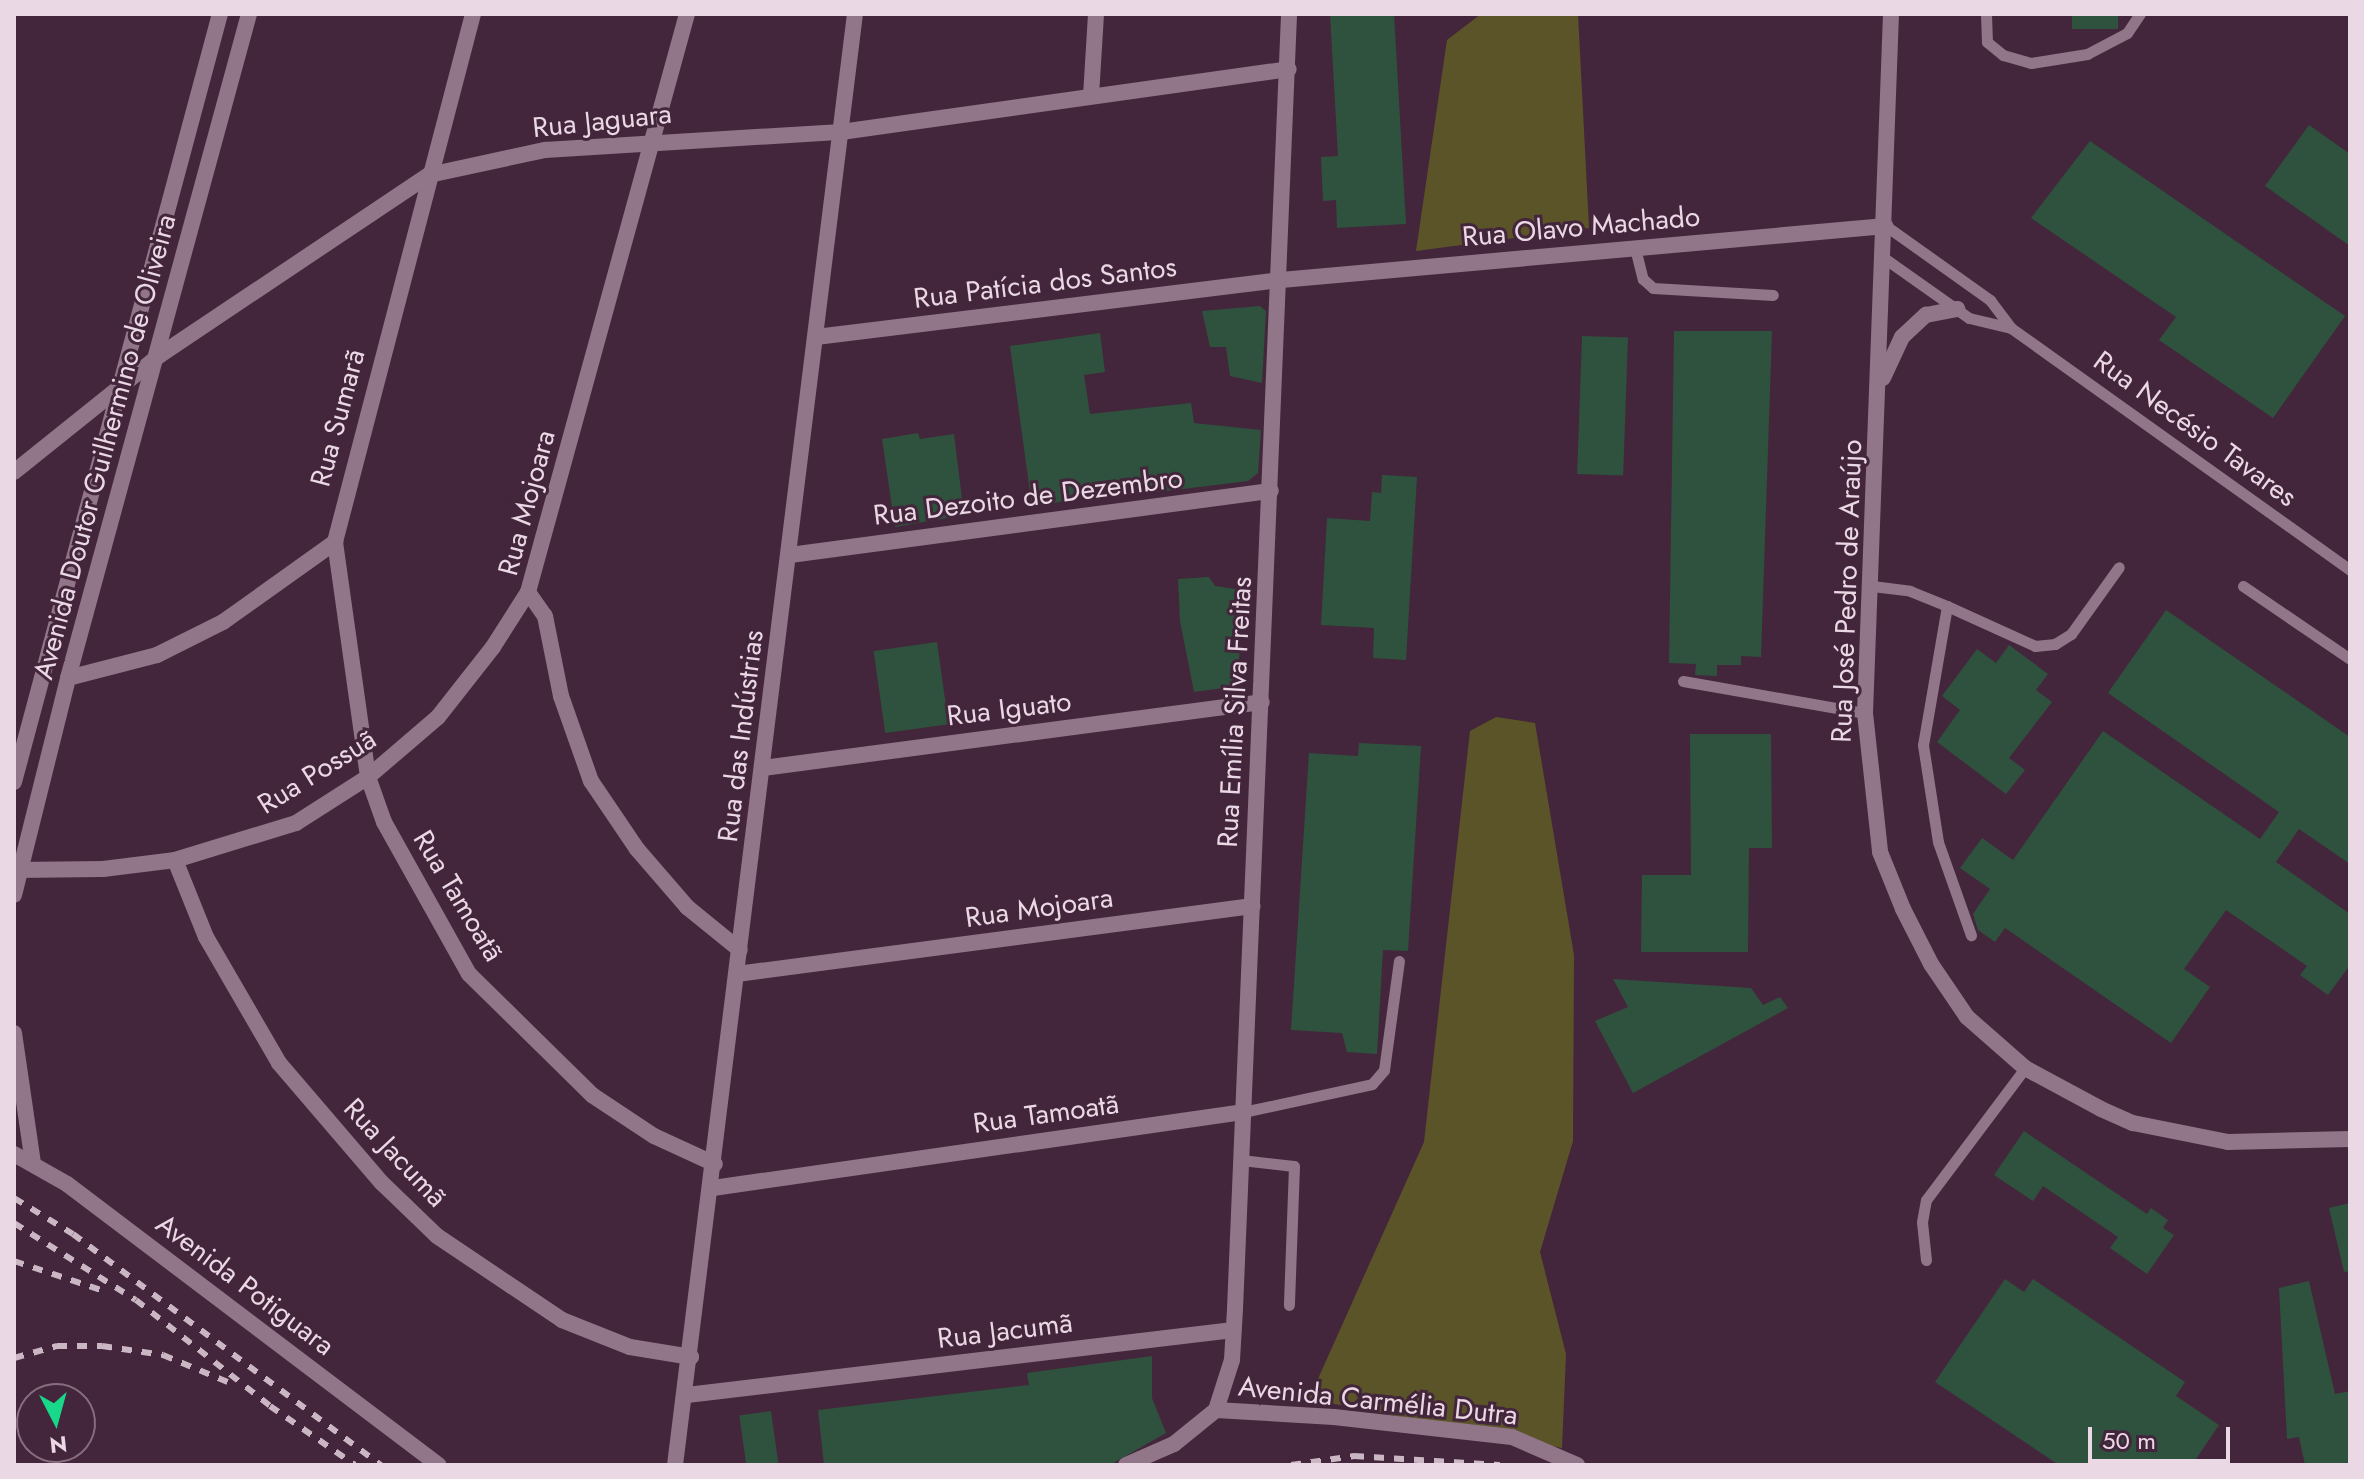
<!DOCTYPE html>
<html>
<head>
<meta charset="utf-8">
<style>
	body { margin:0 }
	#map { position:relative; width:2364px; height:1479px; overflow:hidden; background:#43263b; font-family:Jost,sans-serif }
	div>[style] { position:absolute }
	.green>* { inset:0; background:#5c5429 }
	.building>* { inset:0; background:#2e523d; transform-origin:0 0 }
	.service>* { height:11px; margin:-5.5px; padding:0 5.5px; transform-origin:5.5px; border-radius:5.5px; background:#917588 }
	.minor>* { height:16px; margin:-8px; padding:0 8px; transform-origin:8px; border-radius:8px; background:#917588 }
	.tertiary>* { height:16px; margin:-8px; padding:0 8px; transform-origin:8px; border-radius:8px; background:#917588 }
	.rail>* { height:6px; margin-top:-3px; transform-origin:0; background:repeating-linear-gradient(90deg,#cbb6c4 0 10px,transparent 0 20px) }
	span { translate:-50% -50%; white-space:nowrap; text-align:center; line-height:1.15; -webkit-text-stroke:6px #43263b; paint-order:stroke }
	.street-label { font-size:28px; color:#ebd8e5 }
	.frame { position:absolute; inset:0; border:16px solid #ebd8e5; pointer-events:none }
	.north { position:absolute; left:16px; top:1383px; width:80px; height:80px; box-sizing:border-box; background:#43263b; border:2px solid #866d7f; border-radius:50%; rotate:174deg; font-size:22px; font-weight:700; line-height:32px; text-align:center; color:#ebd8e5 }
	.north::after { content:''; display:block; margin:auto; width:28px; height:36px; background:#18d989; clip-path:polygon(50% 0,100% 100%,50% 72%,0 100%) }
	.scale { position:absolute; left:2088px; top:1427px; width:142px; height:36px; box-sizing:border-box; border:4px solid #ebd8e5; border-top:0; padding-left:10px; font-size:24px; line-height:28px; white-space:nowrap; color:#ebd8e5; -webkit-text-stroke:6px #43263b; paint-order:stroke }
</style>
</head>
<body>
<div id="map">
	<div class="green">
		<div style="clip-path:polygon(1481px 14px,1578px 14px,1589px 228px,1416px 251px,1447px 40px)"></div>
		<div style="clip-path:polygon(1496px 717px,1535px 723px,1574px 955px,1573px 1141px,1540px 1252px,1566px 1354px,1562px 1448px,1309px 1399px,1424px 1142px,1470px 731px)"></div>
	</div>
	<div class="building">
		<div style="clip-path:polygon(1330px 14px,1394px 14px,1406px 224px,1337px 228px,1336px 200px,1323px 201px,1321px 157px,1338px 156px)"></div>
		<div style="left:2072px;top:14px;width:46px;height:15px"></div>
		<div style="clip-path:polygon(2309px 125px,2350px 154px,2350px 246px,2265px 186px)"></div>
		<div style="clip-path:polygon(2090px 141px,2345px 316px,2273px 418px,2159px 340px,2176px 317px,2031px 218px)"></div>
		<div style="clip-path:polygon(1260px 306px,1266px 311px,1262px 383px,1230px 376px,1226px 347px,1210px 347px,1202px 311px)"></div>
		<div style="clip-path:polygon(1674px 331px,1772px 331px,1761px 657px,1741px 656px,1741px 665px,1717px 665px,1717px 676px,1695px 675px,1696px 664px,1669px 663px)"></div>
		<div style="clip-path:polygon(1100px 333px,1105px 372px,1084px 375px,1090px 414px,1191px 403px,1194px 423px,1261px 430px,1258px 473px,1248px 481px,1134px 495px,1134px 489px,1032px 507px,1010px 346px)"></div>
		<div style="left:1582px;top:336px;width:46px;height:138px;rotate:2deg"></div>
		<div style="clip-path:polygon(918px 433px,920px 439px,954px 434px,964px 515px,895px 527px,882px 439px)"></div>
		<div style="clip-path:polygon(1382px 475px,1417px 477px,1406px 660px,1373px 658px,1374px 628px,1321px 625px,1327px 518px,1370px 521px,1372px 492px,1381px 493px)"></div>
		<div style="clip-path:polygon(1209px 577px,1215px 586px,1242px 590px,1238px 686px,1194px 692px,1180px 621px,1178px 579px)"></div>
		<div style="clip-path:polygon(2166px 610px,2350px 737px,2350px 864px,2299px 829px,2276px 862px,2350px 914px,2350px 965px,2328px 995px,2300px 975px,2307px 966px,2226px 910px,2184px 969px,2210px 987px,2171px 1043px,2005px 928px,1995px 942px,1978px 930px,1973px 914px,1990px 889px,1960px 868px,1982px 838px,2013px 860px,2103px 731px,2260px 839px,2279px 812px,2108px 693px)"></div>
		<div style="left:937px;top:642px;width:83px;height:64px;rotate:82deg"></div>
		<div style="clip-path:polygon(2009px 645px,2048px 674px,2036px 690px,2052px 702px,2009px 758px,2025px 770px,2006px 794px,1937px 742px,1960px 710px,1942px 696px,1977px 649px,1996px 663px)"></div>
		<div style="clip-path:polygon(1690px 734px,1771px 734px,1772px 848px,1749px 848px,1748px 952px,1641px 952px,1642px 875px,1691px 875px)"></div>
		<div style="clip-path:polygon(1359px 743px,1421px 746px,1408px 951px,1383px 950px,1377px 1054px,1347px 1052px,1342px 1033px,1291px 1030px,1309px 753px,1358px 756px)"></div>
		<div style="clip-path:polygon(1613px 979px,1751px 988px,1763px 1005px,1780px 997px,1788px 1008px,1633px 1093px,1595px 1021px,1628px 1007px)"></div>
		<div style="clip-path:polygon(2024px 1131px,2147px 1214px,2151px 1208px,2168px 1220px,2163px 1228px,2174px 1235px,2147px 1274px,2110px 1248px,2118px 1237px,2043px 1186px,2033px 1201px,1994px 1175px)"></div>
		<div style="clip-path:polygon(2350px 1203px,2350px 1271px,2344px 1272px,2329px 1208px)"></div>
		<div style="clip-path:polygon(2005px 1279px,2024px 1292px,2033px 1279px,2185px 1382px,2176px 1396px,2219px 1425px,2192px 1465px,2059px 1465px,1935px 1382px)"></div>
		<div style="clip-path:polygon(2309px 1281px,2335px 1394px,2350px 1391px,2350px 1465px,2305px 1465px,2299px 1437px,2287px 1439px,2279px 1288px)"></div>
		<div style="clip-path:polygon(1152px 1356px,1152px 1398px,1166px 1433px,1110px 1465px,824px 1465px,818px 1410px,1029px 1385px,1027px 1373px)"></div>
		<div style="left:771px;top:1411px;width:55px;height:32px;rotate:82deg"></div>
	</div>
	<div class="service">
		<div style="left:1986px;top:14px;width:28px;rotate:88deg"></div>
		<div style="left:1987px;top:42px;width:21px;rotate:39deg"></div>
		<div style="left:2003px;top:55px;width:29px;rotate:16deg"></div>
		<div style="left:2031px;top:63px;width:57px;rotate:-9.1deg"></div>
		<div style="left:2087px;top:54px;width:45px;rotate:-27.7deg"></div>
		<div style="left:2127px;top:33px;width:23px;rotate:-56deg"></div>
		<div style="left:1886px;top:226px;width:128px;rotate:35.4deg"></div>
		<div style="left:1990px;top:300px;width:35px;rotate:53deg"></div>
		<div style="left:2011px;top:328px;width:417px;rotate:35.5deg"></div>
		<div style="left:1635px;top:248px;width:32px;rotate:76deg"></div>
		<div style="left:1643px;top:279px;width:13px;rotate:42deg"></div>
		<div style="left:1653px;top:288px;width:120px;rotate:3.3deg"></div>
		<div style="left:1884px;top:258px;width:104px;rotate:35.2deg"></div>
		<div style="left:1969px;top:318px;width:43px;rotate:13.4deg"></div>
		<div style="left:1872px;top:586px;width:38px;rotate:7deg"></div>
		<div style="left:1910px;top:591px;width:40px;rotate:22deg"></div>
		<div style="left:1947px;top:606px;width:141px;rotate:99.8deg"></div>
		<div style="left:1923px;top:745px;width:98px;rotate:81.2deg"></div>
		<div style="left:1938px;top:842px;width:99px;rotate:70.5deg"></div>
		<div style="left:2243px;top:586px;width:130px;rotate:34.3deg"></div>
		<div style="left:1947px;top:606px;width:97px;rotate:24.4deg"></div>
		<div style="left:2035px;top:646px;width:20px;rotate:-6deg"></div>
		<div style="left:2055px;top:644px;width:19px;rotate:-32deg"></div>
		<div style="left:2071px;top:634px;width:82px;rotate:-54.4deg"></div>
		<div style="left:1683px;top:681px;width:185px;rotate:10deg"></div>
		<div style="left:1243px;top:1112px;width:132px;rotate:-12.2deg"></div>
		<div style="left:1372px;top:1084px;width:18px;rotate:-49deg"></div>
		<div style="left:1384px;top:1070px;width:110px;rotate:-82.2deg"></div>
		<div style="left:1241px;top:1160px;width:53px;rotate:6.5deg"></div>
		<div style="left:1294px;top:1166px;width:139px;rotate:92.1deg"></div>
		<div style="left:1926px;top:1260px;width:38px;rotate:-96deg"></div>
		<div style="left:1922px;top:1222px;width:22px;rotate:-80deg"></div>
		<div style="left:1926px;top:1200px;width:165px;rotate:-53.1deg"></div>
	</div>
	<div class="minor">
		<div style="left:473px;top:14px;width:546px;rotate:104.65deg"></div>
		<div style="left:335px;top:542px;width:237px;rotate:82deg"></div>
		<div style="left:368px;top:777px;width:48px;rotate:70.4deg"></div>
		<div style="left:384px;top:822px;width:174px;rotate:60.8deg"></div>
		<div style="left:469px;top:974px;width:173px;rotate:44.5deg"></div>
		<div style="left:592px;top:1095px;width:74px;rotate:33.5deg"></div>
		<div style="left:654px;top:1136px;width:67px;rotate:24.7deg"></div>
		<div style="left:1091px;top:96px;width:82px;rotate:-86.5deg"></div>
		<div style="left:816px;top:337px;width:468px;rotate:-7deg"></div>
		<div style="left:1281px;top:280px;width:607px;rotate:-5.1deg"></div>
		<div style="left:14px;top:472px;width:187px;rotate:-38.7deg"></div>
		<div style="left:160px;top:355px;width:324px;rotate:-33.8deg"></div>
		<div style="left:429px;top:175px;width:119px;rotate:-12.2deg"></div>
		<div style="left:545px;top:150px;width:297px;rotate:-3.5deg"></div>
		<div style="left:841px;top:132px;width:452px;rotate:-8deg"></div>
		<div style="left:790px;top:555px;width:485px;rotate:-7.6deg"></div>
		<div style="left:528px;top:592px;width:29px;rotate:55deg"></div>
		<div style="left:545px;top:616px;width:82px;rotate:78.7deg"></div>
		<div style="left:561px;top:696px;width:90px;rotate:70.6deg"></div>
		<div style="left:591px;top:781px;width:82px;rotate:55.9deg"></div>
		<div style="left:637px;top:849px;width:77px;rotate:49.2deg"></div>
		<div style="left:687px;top:907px;width:68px;rotate:39.1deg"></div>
		<div style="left:68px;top:678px;width:92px;rotate:-14.5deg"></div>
		<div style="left:157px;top:655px;width:74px;rotate:-26.6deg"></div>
		<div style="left:223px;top:622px;width:138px;rotate:-35.5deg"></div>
		<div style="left:763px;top:768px;width:503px;rotate:-7.53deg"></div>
		<div style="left:14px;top:782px;width:795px;rotate:-74.99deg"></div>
		<div style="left:175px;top:860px;width:83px;rotate:68.1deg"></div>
		<div style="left:206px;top:937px;width:146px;rotate:59.9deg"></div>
		<div style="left:279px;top:1063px;width:158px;rotate:49.4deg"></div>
		<div style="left:382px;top:1183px;width:76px;rotate:43.9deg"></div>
		<div style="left:437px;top:1236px;width:151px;rotate:33.9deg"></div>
		<div style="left:562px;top:1320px;width:73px;rotate:21.7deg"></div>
		<div style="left:630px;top:1347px;width:62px;rotate:9.3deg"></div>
		<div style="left:14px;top:870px;width:89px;rotate:-0.6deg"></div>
		<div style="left:103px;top:869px;width:73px;rotate:-7.1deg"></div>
		<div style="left:175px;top:860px;width:127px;rotate:-17deg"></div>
		<div style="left:296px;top:823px;width:85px;rotate:-32.6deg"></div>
		<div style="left:368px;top:777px;width:92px;rotate:-40.6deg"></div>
		<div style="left:438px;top:717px;width:89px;rotate:-51.8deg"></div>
		<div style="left:493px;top:647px;width:65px;rotate:-57.5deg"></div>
		<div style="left:528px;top:592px;width:599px;rotate:-74.62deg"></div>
		<div style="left:14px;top:895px;width:224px;rotate:-76deg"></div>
		<div style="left:68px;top:678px;width:688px;rotate:-74.75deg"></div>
		<div style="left:737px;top:974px;width:520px;rotate:-7.51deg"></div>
		<div style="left:14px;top:1033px;width:132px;rotate:81.7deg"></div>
		<div style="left:14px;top:1154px;width:61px;rotate:29.5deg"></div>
		<div style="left:67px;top:1184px;width:466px;rotate:37.1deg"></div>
		<div style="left:713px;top:1188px;width:535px;rotate:-8.16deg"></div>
		<div style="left:687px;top:1395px;width:550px;rotate:-6.79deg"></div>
		<div style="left:1216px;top:1410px;width:52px;rotate:-72.3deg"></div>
		<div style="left:1232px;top:1360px;width:51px;rotate:-86.6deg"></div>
		<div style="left:1235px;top:1309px;width:1296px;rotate:-87.61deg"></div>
		<div style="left:1216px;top:1410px;width:118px;rotate:3.4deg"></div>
		<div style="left:1334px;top:1417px;width:179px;rotate:6.4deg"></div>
		<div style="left:1512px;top:1437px;width:71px;rotate:23.3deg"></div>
		<div style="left:1126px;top:1465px;width:52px;rotate:-23.6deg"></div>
		<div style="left:1174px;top:1444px;width:54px;rotate:-39deg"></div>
	</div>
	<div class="tertiary">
		<div style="left:1891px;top:14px;width:699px;rotate:92.13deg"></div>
		<div style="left:1865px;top:713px;width:140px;rotate:83.8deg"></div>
		<div style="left:1880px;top:852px;width:61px;rotate:68deg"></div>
		<div style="left:1903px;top:909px;width:62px;rotate:63deg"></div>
		<div style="left:1931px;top:964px;width:64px;rotate:55.8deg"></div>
		<div style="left:1967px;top:1017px;width:77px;rotate:41.3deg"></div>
		<div style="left:2025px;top:1068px;width:86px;rotate:28.3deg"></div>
		<div style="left:2101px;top:1109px;width:35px;rotate:24deg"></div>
		<div style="left:2133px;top:1123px;width:97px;rotate:11.3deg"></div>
		<div style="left:2228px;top:1142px;width:122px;rotate:-1.4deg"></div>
		<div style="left:1883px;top:378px;width:45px;rotate:-65.1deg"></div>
		<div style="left:1902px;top:337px;width:33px;rotate:-43deg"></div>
		<div style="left:1926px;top:315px;width:32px;rotate:-11deg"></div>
		<div style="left:675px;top:1465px;width:1462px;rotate:-82.93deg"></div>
	</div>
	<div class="rail">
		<div style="left:14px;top:1198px;width:69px;rotate:31.4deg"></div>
		<div style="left:73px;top:1234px;width:385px;rotate:36.9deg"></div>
		<div style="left:14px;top:1223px;width:144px;rotate:32.3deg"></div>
		<div style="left:136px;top:1300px;width:171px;rotate:38.3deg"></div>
		<div style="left:270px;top:1406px;width:103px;rotate:34.8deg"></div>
		<div style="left:14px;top:1261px;width:92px;rotate:18.4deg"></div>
		<div style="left:14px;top:1358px;width:45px;rotate:-15.6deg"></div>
		<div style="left:57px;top:1346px;width:45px"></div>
		<div style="left:102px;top:1346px;width:62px;rotate:8.4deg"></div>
		<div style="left:163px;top:1355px;width:70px;rotate:22.6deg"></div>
		<div style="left:1291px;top:1465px;width:64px;rotate:-8.1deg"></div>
		<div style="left:1354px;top:1456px;width:146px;rotate:3.5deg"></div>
	</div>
	<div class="street-label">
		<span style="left:602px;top:121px;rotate:-6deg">Rua Jaguara</span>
		<span style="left:1581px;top:227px;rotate:-5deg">Rua Olavo Machado</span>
		<span style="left:1045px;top:283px;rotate:-7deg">Rua Patícia dos Santos</span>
		<span style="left:338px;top:418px;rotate:-75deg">Rua Sumarã</span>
		<span style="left:2195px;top:429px;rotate:36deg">Rua Necésio Tavares</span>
		<span style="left:105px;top:447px;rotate:-75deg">Avenida Doutor Guilhermino de Oliveira</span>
		<span style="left:1028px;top:497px;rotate:-7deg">Rua Dezoito de Dezembro</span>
		<span style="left:527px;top:503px;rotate:-75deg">Rua Mojoara</span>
		<span style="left:1847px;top:591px;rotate:-88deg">Rua José Pedro de Araújo</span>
		<span style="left:1009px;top:709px;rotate:-7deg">Rua Iguato</span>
		<span style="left:1235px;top:712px;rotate:-87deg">Rua Emília Silva Freitas</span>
		<span style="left:741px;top:736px;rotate:-83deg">Rua das Indústrias</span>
		<span style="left:317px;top:772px;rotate:-32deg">Rua Possuã</span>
		<span style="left:458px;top:896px;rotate:59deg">Rua Tamoatã</span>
		<span style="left:1039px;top:908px;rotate:-8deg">Rua Mojoara</span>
		<span style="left:1046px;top:1114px;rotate:-8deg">Rua Tamoatã</span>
		<span style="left:395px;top:1153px;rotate:47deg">Rua Jacumã</span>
		<span style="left:245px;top:1285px;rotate:37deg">Avenida Potiguara</span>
		<span style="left:1005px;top:1331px;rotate:-7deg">Rua Jacumã</span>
		<span style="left:1378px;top:1401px;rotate:6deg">Avenida Carmélia Dutra</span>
	</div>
	<div class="frame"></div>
	<div class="north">N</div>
	<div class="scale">50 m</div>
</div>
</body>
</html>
